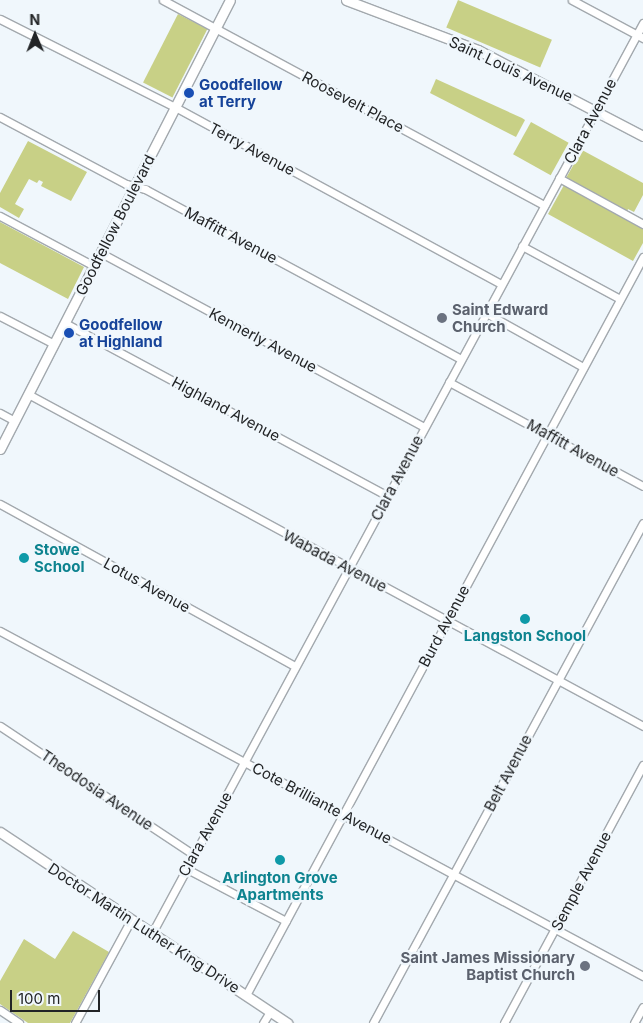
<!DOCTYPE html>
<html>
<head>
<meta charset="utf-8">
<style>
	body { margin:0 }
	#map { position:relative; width:643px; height:1023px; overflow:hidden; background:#f0f7fc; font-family:Inter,sans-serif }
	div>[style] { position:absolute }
	.green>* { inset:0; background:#c8d086; transform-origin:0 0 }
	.roads { filter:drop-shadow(1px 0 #a3a9ae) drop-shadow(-1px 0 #a3a9ae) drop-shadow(0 1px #a3a9ae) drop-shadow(0 -1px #a3a9ae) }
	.street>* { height:7px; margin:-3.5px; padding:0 3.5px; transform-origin:3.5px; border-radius:3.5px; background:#fff }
	.secondary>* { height:9px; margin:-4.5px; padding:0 4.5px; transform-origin:4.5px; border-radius:4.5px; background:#fff }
	.dots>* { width:14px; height:14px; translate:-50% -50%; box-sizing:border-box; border:2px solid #f0f7fc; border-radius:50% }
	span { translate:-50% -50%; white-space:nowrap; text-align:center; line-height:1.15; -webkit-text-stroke:5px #f0f7fc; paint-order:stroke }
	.street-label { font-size:15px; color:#222426 }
	.transit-label { font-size:15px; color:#164399; font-weight:700 }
	.left { translate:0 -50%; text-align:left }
	.worship-label { font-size:15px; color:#5b616d; font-weight:700 }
	.right { translate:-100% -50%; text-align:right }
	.culture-label { font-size:15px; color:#0d838f; font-weight:700 }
	.north { position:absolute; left:10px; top:10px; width:50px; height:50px; -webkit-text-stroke:4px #f0f7fc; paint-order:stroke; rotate:359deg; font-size:14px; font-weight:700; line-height:20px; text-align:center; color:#222426 }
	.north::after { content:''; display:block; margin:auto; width:18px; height:22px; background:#222426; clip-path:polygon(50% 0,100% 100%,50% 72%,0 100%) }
	.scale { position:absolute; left:10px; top:990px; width:90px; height:22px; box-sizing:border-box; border:2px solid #222426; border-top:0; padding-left:6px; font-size:15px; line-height:18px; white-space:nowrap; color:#222426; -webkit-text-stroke:4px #f0f7fc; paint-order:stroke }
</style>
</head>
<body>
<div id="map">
	<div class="green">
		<div style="left:458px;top:0;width:102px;height:30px;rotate:23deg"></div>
		<div style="left:178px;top:14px;width:33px;height:77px;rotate:27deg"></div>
		<div style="clip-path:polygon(436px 79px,522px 118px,525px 120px,516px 137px,430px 93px)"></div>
		<div style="left:531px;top:122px;width:43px;height:37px;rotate:29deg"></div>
		<div style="clip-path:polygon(28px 141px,87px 172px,71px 201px,41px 186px,43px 182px,39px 180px,37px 183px,29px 179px,15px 204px,24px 209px,19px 218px,0 207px,0 193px)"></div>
		<div style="clip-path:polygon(582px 150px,643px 183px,643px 195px,634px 212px,628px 209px,627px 212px,566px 178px)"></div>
		<div style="clip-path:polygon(564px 185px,643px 228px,643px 243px,633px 261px,548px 214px)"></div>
		<div style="clip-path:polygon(0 222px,84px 267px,68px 299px,0 263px)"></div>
		<div style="clip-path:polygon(73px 931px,109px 952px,70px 1023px,28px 1023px,0 1004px,0 981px,24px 939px,55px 959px)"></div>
	</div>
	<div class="roads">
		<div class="street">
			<div style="left:163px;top:0;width:433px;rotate:28.3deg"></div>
			<div style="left:572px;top:0;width:81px;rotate:28.2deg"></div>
			<div style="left:0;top:19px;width:196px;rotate:26.7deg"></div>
			<div style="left:175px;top:107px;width:371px;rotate:28.5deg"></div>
			<div style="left:0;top:117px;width:143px;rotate:28deg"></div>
			<div style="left:126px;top:184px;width:20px;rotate:15deg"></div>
			<div style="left:145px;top:189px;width:359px;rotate:28.3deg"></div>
			<div style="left:559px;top:178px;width:96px;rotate:28.7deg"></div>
			<div style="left:0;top:216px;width:106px;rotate:28deg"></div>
			<div style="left:522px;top:246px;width:111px;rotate:28.4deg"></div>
			<div style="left:101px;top:253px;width:367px;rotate:28.3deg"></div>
			<div style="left:486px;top:313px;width:111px;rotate:29.1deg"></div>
			<div style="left:0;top:316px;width:61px;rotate:27.4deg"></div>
			<div style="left:65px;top:323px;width:366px;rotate:28.2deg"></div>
			<div style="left:449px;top:382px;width:220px;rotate:28.2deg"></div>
			<div style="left:28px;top:394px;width:699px;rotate:28.36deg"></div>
			<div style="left:0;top:413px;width:17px;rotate:28deg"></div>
			<div style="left:0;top:504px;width:337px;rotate:28.8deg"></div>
			<div style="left:0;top:631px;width:730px;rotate:28.22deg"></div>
			<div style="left:0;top:726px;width:232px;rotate:33.6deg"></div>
			<div style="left:185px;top:868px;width:114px;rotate:27.7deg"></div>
			<div style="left:152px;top:933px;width:1034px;rotate:-61.65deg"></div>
			<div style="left:246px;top:995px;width:838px;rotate:-61.72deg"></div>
			<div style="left:0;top:1010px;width:23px;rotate:34deg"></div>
			<div style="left:75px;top:1023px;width:117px;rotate:-61.5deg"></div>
			<div style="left:263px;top:1023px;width:13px;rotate:-58deg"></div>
			<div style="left:373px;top:1023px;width:568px;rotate:-61.63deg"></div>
			<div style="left:504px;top:1023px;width:293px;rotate:-61.7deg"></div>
			<div style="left:634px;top:1023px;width:18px;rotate:-61deg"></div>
		</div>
		<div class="secondary">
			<div style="left:346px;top:0;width:141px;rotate:20.7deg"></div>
			<div style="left:478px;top:50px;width:186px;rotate:27.5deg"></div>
			<div style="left:0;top:449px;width:504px;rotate:-62.88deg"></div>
			<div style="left:0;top:832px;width:345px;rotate:33.6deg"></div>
		</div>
	</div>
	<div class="dots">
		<div style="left:189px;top:93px;background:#1a4fb4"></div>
		<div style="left:442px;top:318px;background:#6b7280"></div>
		<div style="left:69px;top:333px;background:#1a4fb4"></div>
		<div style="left:24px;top:558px;background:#0f9aa8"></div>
		<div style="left:525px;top:619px;background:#0f9aa8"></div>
		<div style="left:280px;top:860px;background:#0f9aa8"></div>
		<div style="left:585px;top:966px;background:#6b7280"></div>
	</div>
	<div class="street-label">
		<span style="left:511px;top:69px;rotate:25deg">Saint Louis Avenue</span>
		<span style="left:353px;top:102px;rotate:28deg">Roosevelt Place</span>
		<span style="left:590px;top:121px;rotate:-62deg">Clara Avenue</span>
		<span style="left:252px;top:149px;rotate:28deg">Terry Avenue</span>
		<span style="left:115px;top:225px;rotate:-63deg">Goodfellow Boulevard</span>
		<span style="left:231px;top:235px;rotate:28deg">Maffitt Avenue</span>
		<span style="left:263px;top:340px;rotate:28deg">Kennerly Avenue</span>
		<span style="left:226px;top:409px;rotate:28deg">Highland Avenue</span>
		<span style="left:573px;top:448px;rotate:29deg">Maffitt Avenue</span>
		<span style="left:397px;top:478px;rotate:-62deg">Clara Avenue</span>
		<span style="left:335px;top:561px;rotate:28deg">Wabada Avenue</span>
		<span style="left:147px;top:585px;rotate:29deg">Lotus Avenue</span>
		<span style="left:444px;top:626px;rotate:-62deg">Burd Avenue</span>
		<span style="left:508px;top:773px;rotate:-62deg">Belt Avenue</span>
		<span style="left:97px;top:790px;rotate:34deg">Theodosia Avenue</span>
		<span style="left:322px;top:803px;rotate:28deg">Cote Brilliante Avenue</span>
		<span style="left:205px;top:834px;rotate:-61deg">Clara Avenue</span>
		<span style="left:581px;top:881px;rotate:-62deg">Semple Avenue</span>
		<span style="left:144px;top:928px;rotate:33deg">Doctor Martin Luther King Drive</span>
	</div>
	<div class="transit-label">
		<span class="left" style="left:199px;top:93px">Goodfellow<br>at Terry</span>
		<span class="left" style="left:79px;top:333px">Goodfellow<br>at Highland</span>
	</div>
	<div class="worship-label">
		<span class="left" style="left:452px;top:318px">Saint Edward<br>Church</span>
		<span class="right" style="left:575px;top:966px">Saint James Missionary<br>Baptist Church</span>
	</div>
	<div class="culture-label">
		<span class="left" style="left:34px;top:558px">Stowe<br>School</span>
		<span style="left:525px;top:636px">Langston School</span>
		<span style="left:280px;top:886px">Arlington Grove<br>Apartments</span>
	</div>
	<div class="north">N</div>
	<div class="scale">100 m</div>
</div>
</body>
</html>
